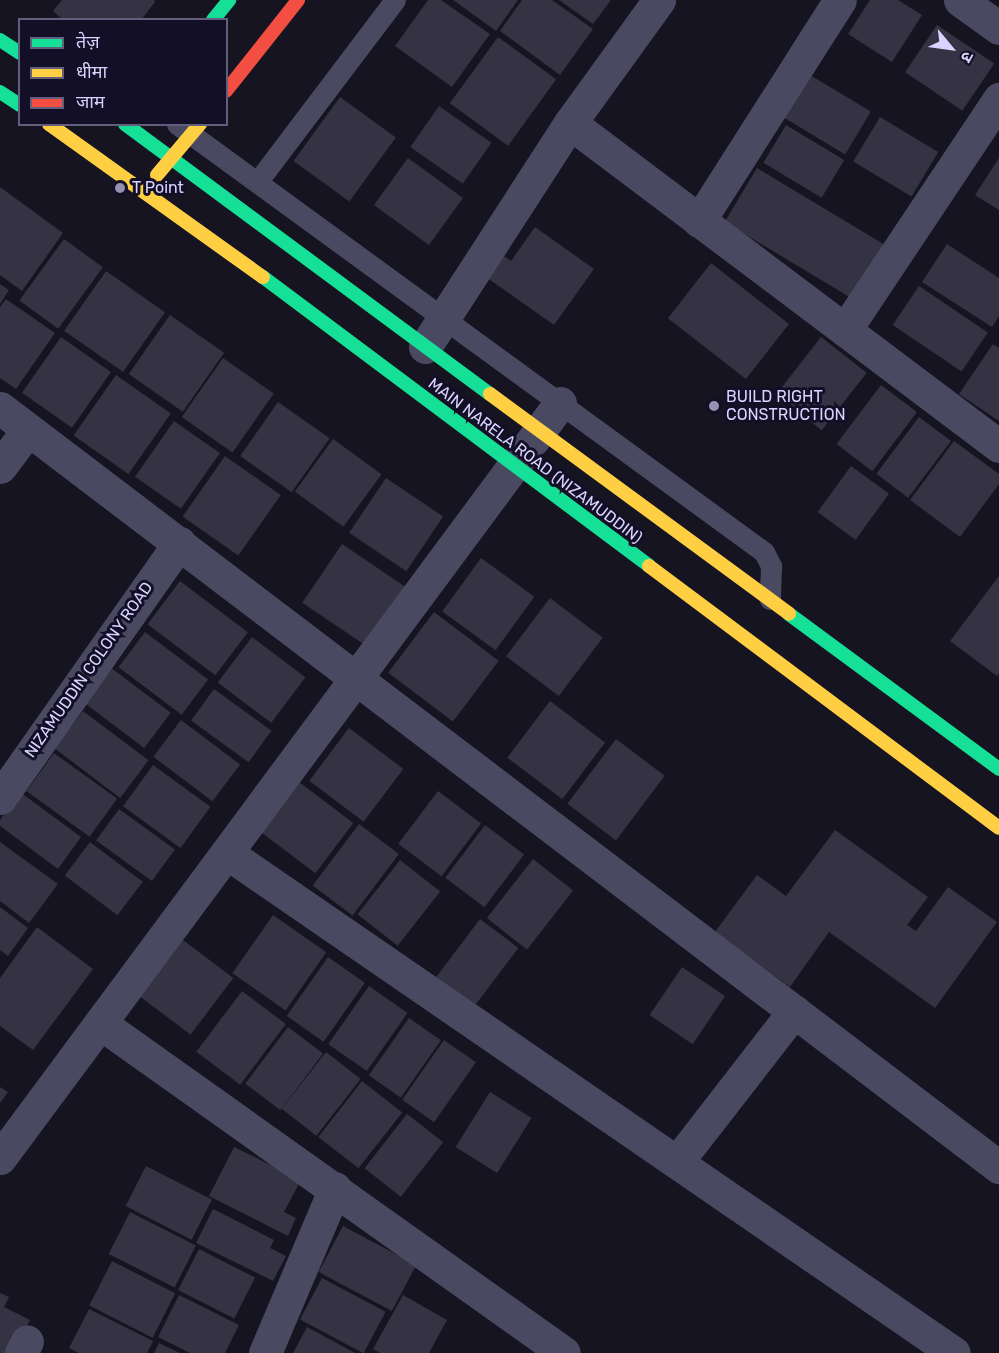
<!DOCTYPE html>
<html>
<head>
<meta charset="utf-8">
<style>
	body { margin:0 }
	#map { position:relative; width:999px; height:1353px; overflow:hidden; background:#161421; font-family:Rubik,"Noto Sans Devanagari",sans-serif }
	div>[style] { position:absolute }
	.building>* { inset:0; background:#343243; transform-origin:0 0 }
	.lane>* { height:21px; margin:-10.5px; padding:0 10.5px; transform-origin:10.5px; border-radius:10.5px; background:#4a4962 }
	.street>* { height:33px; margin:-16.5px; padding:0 16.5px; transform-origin:16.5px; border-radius:16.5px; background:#4a4962 }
	.fast>* { height:14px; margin:-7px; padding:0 7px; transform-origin:7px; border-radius:7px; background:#16e098 }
	.slow>* { height:14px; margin:-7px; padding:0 7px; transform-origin:7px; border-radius:7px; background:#ffcf43 }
	.jam>* { height:14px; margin:-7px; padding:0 7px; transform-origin:7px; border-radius:7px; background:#f24e42 }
	.dots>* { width:16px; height:16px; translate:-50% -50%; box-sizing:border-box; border:3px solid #130f26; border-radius:50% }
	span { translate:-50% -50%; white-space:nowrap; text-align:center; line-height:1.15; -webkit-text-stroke:6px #130f26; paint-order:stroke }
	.poi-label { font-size:16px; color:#d9d4ff }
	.left { translate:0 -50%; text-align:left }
	.street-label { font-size:16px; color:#d9d4ff }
	.legend { position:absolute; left:18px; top:18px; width:210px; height:108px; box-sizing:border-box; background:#130f26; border:2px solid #625e7d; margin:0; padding:8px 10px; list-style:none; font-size:18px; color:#d9d4ff }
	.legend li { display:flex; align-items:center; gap:12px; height:30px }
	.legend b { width:30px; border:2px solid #625e7d }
	.north { position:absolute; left:921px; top:18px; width:60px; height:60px; -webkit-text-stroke:4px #130f26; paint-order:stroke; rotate:119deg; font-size:16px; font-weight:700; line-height:24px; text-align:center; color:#d9d4ff }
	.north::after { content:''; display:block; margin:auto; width:21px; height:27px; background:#d9d4ff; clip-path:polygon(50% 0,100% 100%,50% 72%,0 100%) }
</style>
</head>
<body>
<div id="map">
	<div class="building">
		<div style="clip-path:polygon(62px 0,154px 0,155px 2px,141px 20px,63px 20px,53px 11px)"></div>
		<div style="clip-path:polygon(428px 0,441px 0,490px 34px,452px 87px,395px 46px)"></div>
		<div style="clip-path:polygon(453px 0,518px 0,496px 31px)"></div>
		<div style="clip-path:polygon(522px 0,552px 0,593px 29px,560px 75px,500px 31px)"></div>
		<div style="clip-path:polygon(559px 0,611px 0,593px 24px)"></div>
		<div style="clip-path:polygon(870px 0,898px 0,922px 15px,892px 62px,848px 34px)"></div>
		<div style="left:937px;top:25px;width:69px;height:57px;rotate:34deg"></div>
		<div style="left:498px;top:37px;width:72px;height:82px;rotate:36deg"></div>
		<div style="left:810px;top:75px;width:71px;height:50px;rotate:31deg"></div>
		<div style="left:340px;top:97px;width:69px;height:79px;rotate:36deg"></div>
		<div style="left:439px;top:106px;width:64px;height:50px;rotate:35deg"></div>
		<div style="left:880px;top:117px;width:68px;height:52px;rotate:31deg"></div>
		<div style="left:786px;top:125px;width:68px;height:44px;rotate:31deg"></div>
		<div style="left:408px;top:158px;width:68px;height:58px;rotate:36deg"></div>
		<div style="clip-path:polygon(999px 158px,999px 210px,975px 195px)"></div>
		<div style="left:757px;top:168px;width:152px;height:63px;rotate:31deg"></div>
		<div style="clip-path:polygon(0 187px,63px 233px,22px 291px,0 275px)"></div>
		<div style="clip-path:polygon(535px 227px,594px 269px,554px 325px,486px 277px,501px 254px,511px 261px)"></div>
		<div style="left:64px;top:239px;width:48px;height:76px;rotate:36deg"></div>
		<div style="clip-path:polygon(947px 244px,999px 278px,999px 316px,992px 327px,922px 282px)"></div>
		<div style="left:711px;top:263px;width:99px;height:70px;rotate:38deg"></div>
		<div style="left:106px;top:271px;width:72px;height:73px;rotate:35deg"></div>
		<div style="clip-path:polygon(0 284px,9px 290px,0 304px)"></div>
		<div style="left:919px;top:286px;width:83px;height:47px;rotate:34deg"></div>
		<div style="clip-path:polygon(6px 299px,55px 333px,16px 389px,0 378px,0 307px)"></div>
		<div style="left:170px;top:315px;width:66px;height:72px;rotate:35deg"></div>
		<div style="left:61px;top:337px;width:61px;height:68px;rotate:35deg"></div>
		<div style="left:821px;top:337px;width:58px;height:73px;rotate:38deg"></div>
		<div style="clip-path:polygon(993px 344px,999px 348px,999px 421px,959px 394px)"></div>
		<div style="left:223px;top:358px;width:62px;height:72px;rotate:35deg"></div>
		<div style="left:116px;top:375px;width:67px;height:74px;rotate:35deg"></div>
		<div style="left:881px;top:385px;width:45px;height:74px;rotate:37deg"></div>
		<div style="left:278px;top:402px;width:63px;height:66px;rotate:35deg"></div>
		<div style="left:919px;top:417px;width:40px;height:71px;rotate:37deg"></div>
		<div style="left:174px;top:421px;width:56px;height:68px;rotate:35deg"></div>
		<div style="left:333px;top:439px;width:60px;height:65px;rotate:36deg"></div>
		<div style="clip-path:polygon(954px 441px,999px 474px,999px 484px,960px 537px,910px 500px)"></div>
		<div style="left:225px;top:456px;width:68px;height:74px;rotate:35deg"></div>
		<div style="left:851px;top:466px;width:47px;height:57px;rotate:36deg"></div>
		<div style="left:386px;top:478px;width:69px;height:66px;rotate:34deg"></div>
		<div style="left:342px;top:544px;width:79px;height:71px;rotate:34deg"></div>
		<div style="left:481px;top:558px;width:66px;height:66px;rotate:36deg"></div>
		<div style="clip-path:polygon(999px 576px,999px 673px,997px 676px,950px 641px)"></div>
		<div style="left:180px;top:581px;width:85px;height:54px;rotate:37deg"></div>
		<div style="left:550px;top:598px;width:66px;height:73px;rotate:37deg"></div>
		<div style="left:434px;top:612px;width:81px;height:76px;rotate:37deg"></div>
		<div style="left:145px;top:632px;width:79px;height:44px;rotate:37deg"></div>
		<div style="left:252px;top:637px;width:67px;height:57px;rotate:37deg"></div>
		<div style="left:110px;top:667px;width:76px;height:44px;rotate:37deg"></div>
		<div style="left:214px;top:689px;width:71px;height:39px;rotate:36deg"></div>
		<div style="left:550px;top:701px;width:69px;height:71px;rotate:37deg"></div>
		<div style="left:83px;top:711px;width:82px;height:47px;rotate:37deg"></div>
		<div style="left:181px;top:720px;width:74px;height:46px;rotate:37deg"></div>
		<div style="left:349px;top:728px;width:68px;height:66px;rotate:37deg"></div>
		<div style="left:616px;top:739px;width:61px;height:81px;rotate:37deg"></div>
		<div style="left:54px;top:753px;width:78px;height:47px;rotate:36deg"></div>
		<div style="left:153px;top:765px;width:71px;height:51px;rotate:36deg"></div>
		<div style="left:299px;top:782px;width:68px;height:63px;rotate:37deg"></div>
		<div style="left:438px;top:791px;width:54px;height:66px;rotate:37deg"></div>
		<div style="clip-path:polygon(20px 792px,81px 837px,58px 869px,0 826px,0 820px)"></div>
		<div style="left:119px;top:809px;width:69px;height:39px;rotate:36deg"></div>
		<div style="left:359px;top:824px;width:50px;height:77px;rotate:37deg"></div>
		<div style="left:485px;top:825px;width:49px;height:66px;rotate:37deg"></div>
		<div style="clip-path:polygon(835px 830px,928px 897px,907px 925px,916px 931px,948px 887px,997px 922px,935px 1008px,829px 932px,790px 987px,715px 932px,757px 875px,786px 896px)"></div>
		<div style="clip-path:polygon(0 842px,58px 884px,29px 923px,0 901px)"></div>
		<div style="left:90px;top:842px;width:66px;height:42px;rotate:37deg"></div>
		<div style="left:533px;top:859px;width:51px;height:75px;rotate:38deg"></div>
		<div style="left:400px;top:860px;width:51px;height:69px;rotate:38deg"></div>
		<div style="clip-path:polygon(0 907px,28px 928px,8px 956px,0 950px)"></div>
		<div style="left:273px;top:915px;width:65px;height:71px;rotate:35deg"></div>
		<div style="left:480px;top:919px;width:48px;height:74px;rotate:37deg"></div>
		<div style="clip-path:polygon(37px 927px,93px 969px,33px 1050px,0 1026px,0 978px)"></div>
		<div style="left:183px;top:940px;width:63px;height:71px;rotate:37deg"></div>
		<div style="left:328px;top:957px;width:45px;height:72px;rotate:35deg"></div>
		<div style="left:682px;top:967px;width:52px;height:58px;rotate:34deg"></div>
		<div style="left:369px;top:986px;width:47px;height:71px;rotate:35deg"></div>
		<div style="left:242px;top:991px;width:55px;height:76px;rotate:37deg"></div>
		<div style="left:409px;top:1018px;width:39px;height:70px;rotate:35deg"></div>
		<div style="left:288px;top:1027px;width:44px;height:71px;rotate:37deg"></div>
		<div style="left:444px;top:1040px;width:39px;height:73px;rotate:35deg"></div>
		<div style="left:326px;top:1052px;width:44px;height:72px;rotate:38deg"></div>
		<div style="left:362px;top:1081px;width:51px;height:71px;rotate:38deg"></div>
		<div style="clip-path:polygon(0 1087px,8px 1092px,0 1103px)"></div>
		<div style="left:490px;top:1092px;width:49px;height:65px;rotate:32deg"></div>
		<div style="left:407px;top:1114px;width:46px;height:69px;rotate:38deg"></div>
		<div style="clip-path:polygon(234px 1147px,301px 1180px,284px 1212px,296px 1218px,288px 1236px,209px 1196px)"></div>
		<div style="left:146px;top:1166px;width:74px;height:45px;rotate:27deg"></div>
		<div style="clip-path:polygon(213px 1209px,274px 1240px,270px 1248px,286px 1256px,273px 1281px,196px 1243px)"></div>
		<div style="left:130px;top:1212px;width:74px;height:47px;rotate:27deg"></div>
		<div style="left:343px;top:1226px;width:83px;height:52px;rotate:28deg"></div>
		<div style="left:199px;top:1249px;width:63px;height:46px;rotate:27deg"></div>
		<div style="left:112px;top:1261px;width:71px;height:50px;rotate:27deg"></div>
		<div style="left:322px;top:1278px;width:72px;height:47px;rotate:28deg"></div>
		<div style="clip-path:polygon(0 1293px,9px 1297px,4px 1307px,30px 1320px,13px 1353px,0 1353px)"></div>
		<div style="clip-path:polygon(179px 1295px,239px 1325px,225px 1353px,190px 1353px,158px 1337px)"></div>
		<div style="clip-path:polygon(403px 1295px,447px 1320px,429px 1353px,380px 1353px,373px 1349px)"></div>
		<div style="clip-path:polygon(89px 1309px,153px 1341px,147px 1353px,79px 1353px,69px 1348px)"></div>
		<div style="clip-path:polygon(307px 1327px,355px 1353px,293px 1353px)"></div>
		<div style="clip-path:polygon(159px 1343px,180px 1353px,154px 1353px)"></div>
	</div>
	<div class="lane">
		<div style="left:177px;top:124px;width:726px;rotate:36.1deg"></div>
		<div style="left:764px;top:552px;width:16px;rotate:63deg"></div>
		<div style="left:771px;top:566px;width:33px;rotate:92deg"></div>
		<div style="left:258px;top:181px;width:227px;rotate:-52.9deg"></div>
	</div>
	<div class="street">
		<div style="left:960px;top:0;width:48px;rotate:35.7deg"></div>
		<div style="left:570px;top:123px;width:537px;rotate:36.98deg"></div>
		<div style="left:699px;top:221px;width:262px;rotate:-57.5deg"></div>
		<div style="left:845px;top:330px;width:278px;rotate:-56.3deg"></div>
		<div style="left:425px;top:347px;width:267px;rotate:-57.1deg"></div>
		<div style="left:570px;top:123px;width:152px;rotate:-54.1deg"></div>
		<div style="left:0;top:408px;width:1255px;rotate:37.23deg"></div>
		<div style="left:0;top:467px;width:46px;rotate:-52.9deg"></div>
		<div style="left:0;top:798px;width:312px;rotate:-54.9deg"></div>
		<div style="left:227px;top:853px;width:882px;rotate:34.52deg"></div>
		<div style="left:100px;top:1023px;width:569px;rotate:35.42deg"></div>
		<div style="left:0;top:1158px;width:940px;rotate:-53.43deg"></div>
		<div style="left:677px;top:1162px;width:191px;rotate:-52.2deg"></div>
		<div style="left:21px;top:1353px;width:13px;rotate:-63deg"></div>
		<div style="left:265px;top:1353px;width:179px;rotate:-67deg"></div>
	</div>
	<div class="fast">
		<div style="left:213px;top:20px;width:26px;rotate:-51deg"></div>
		<div style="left:0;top:40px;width:24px;rotate:33deg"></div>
		<div style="left:0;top:92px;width:24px;rotate:33deg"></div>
		<div style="left:125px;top:124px;width:454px;rotate:36.5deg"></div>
		<div style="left:263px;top:277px;width:482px;rotate:36.8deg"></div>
		<div style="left:789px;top:614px;width:261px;rotate:36.4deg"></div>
	</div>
	<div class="slow">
		<div style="left:49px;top:124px;width:263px;rotate:35.6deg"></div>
		<div style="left:157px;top:175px;width:67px;rotate:-49.9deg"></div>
		<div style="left:490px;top:394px;width:371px;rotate:36.3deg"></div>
		<div style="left:649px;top:566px;width:437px;rotate:36.8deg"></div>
	</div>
	<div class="jam">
		<div style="left:226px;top:91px;width:116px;rotate:-51.6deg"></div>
	</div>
	<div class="dots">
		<div style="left:120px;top:188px;background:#9591b1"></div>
		<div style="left:714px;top:406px;background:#9591b1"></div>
	</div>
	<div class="poi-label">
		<span class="left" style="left:132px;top:188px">T Point</span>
		<span class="left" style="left:726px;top:406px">BUILD RIGHT<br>CONSTRUCTION</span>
	</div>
	<div class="street-label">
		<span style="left:535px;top:461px;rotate:37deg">MAIN NARELA ROAD (NIZAMUDDIN)</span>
		<span style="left:89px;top:670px;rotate:-55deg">NIZAMUDDIN COLONY ROAD</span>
	</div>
	<ul class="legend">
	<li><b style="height:8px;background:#16e098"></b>तेज़</li>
	<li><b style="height:8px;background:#ffcf43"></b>धीमा</li>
	<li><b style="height:8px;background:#f24e42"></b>जाम</li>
	</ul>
	<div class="north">उ</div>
</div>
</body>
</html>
